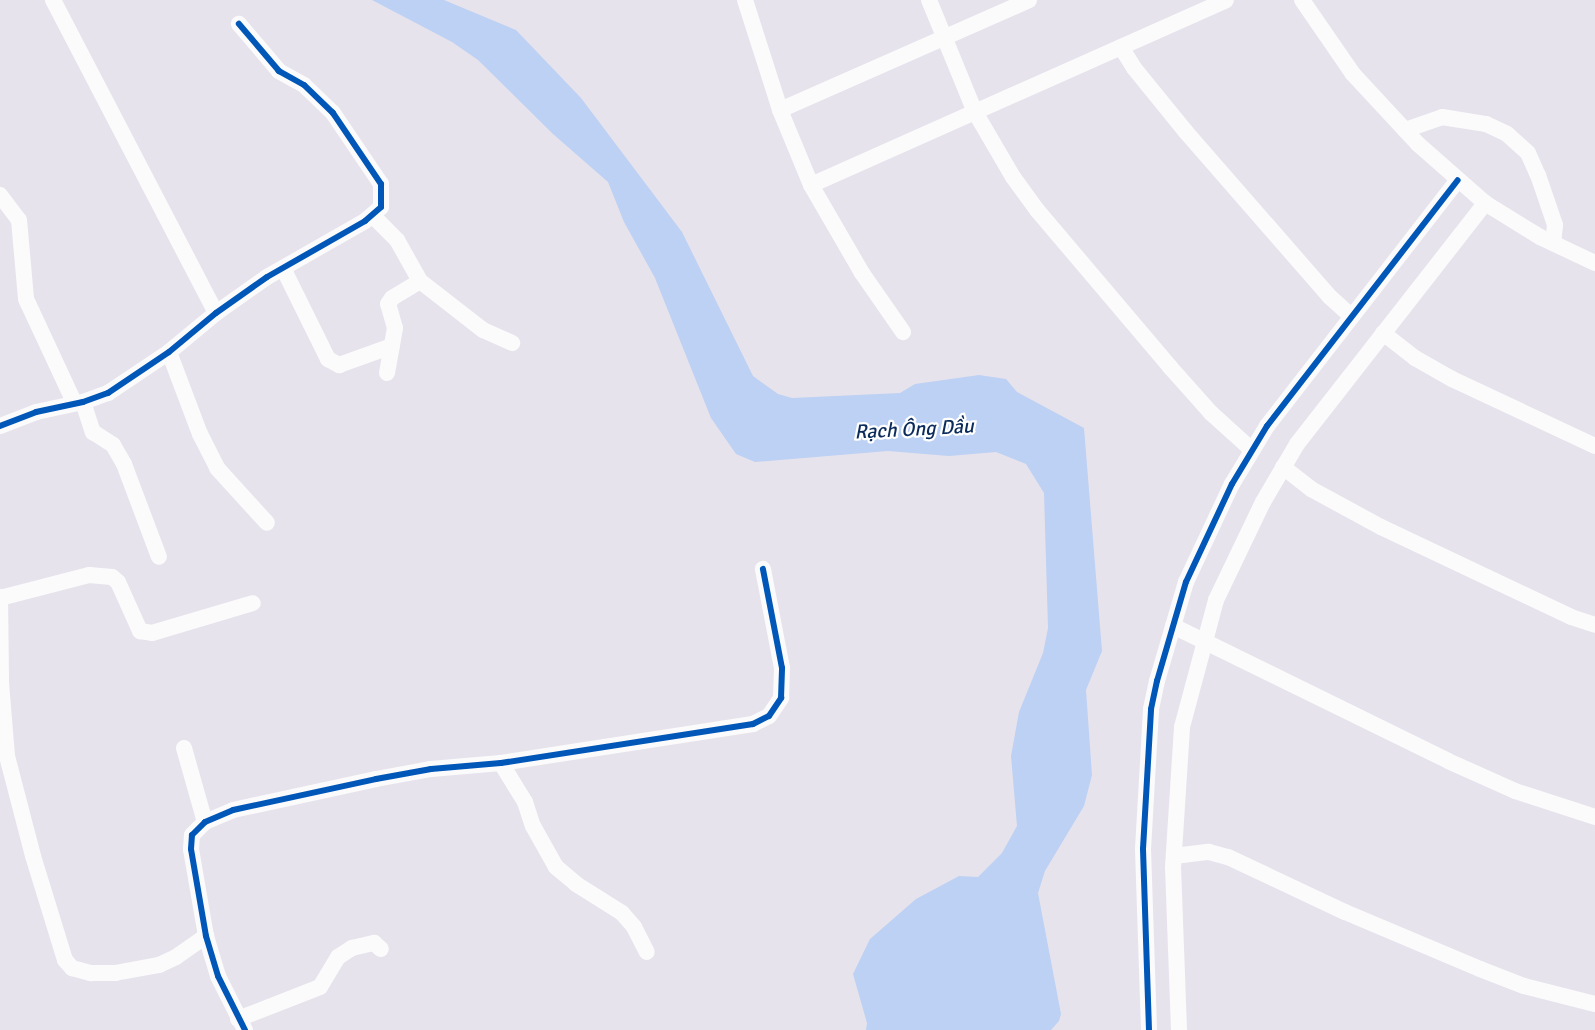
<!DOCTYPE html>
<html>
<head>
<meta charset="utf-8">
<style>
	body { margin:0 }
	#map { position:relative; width:1595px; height:1030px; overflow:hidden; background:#e7e3ec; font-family:Signika,sans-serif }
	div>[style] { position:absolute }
	.water>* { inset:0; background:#bcd1f3 }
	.minor>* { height:16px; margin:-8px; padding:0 8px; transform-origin:8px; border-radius:8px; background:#fbfbfc }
	.cycleway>* { height:6px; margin:-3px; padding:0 3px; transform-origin:3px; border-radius:3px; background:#0057b8 }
	span { translate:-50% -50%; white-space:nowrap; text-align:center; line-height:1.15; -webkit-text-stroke:4.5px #fff; paint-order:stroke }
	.water-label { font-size:20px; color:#0b2c5a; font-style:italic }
</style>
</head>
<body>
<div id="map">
	<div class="water">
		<div style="clip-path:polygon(372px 0,444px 0,516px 30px,581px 98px,682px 232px,753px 376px,778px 394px,792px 398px,900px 393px,915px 384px,979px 375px,1006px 379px,1017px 392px,1084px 428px,1102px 651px,1086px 690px,1092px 775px,1084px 806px,1045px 871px,1038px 893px,1061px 1014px,1059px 1021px,1051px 1030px,866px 1030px,867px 1023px,853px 974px,870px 939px,916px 899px,959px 876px,978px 877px,1002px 853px,1017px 826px,1011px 756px,1019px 712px,1043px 653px,1048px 628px,1044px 493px,1026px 464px,996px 452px,949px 456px,888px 451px,755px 462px,736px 454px,711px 418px,655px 278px,624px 222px,608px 182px,553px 134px,478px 60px,452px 42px)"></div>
	</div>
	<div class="minor">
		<div style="left:53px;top:0;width:353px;rotate:62.5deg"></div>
		<div style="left:745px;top:0;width:115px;rotate:72.3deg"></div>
		<div style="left:780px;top:110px;width:81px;rotate:67.5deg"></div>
		<div style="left:811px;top:185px;width:102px;rotate:59.9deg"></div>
		<div style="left:862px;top:273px;width:72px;rotate:55.2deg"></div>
		<div style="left:929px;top:0;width:121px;rotate:67.7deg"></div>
		<div style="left:975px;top:112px;width:75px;rotate:59.7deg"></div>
		<div style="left:1013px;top:177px;width:41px;rotate:54deg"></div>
		<div style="left:1037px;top:210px;width:206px;rotate:49.7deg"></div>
		<div style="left:1170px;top:367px;width:62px;rotate:48.3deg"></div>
		<div style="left:1211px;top:413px;width:55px;rotate:42.1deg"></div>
		<div style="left:1302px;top:0;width:90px;rotate:55.4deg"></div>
		<div style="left:1353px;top:74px;width:96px;rotate:47.1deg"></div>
		<div style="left:1418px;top:144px;width:89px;rotate:41.4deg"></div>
		<div style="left:1485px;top:203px;width:65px;rotate:31.7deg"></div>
		<div style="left:1540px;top:237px;width:61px;rotate:25.3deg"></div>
		<div style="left:1121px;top:47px;width:25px;rotate:58deg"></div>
		<div style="left:1134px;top:68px;width:82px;rotate:50.9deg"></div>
		<div style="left:1186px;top:132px;width:219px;rotate:48.9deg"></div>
		<div style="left:1330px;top:297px;width:28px;rotate:42deg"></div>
		<div style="left:780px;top:110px;width:272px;rotate:-23.8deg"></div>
		<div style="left:1405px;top:130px;width:39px;rotate:-19deg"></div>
		<div style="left:1442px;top:117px;width:45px;rotate:9deg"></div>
		<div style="left:1486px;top:124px;width:23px;rotate:25deg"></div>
		<div style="left:1507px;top:134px;width:28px;rotate:42deg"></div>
		<div style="left:1528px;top:153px;width:24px;rotate:66deg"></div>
		<div style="left:1538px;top:175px;width:53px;rotate:71.2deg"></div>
		<div style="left:1555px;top:225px;width:18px;rotate:96deg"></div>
		<div style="left:811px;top:185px;width:454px;rotate:-24deg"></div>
		<div style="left:0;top:195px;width:31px;rotate:53deg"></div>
		<div style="left:19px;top:220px;width:79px;rotate:84.9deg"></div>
		<div style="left:26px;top:299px;width:114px;rotate:65deg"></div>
		<div style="left:373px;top:216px;width:34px;rotate:45deg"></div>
		<div style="left:397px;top:240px;width:47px;rotate:60.7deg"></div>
		<div style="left:420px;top:281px;width:80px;rotate:37.9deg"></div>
		<div style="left:483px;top:330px;width:32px;rotate:24deg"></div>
		<div style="left:283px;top:268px;width:102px;rotate:63.7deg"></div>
		<div style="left:328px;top:359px;width:13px;rotate:29deg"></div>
		<div style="left:339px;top:365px;width:56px;rotate:-19.7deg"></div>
		<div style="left:1383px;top:333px;width:41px;rotate:38deg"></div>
		<div style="left:1415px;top:358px;width:43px;rotate:29.6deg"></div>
		<div style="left:1452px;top:379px;width:158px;rotate:25.1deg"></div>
		<div style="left:169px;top:352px;width:88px;rotate:69.3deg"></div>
		<div style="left:200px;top:434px;width:38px;rotate:63deg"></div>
		<div style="left:217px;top:468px;width:74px;rotate:47.7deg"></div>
		<div style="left:387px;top:373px;width:46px;rotate:-79.9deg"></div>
		<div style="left:395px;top:328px;width:25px;rotate:-106deg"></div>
		<div style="left:388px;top:304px;width:7px;rotate:-56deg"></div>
		<div style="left:392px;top:298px;width:33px;rotate:-31deg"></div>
		<div style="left:83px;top:402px;width:32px;rotate:72deg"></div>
		<div style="left:93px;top:432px;width:24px;rotate:33deg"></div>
		<div style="left:113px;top:445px;width:22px;rotate:60deg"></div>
		<div style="left:124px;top:464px;width:99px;rotate:69.4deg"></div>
		<div style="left:0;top:426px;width:39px;rotate:-21deg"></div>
		<div style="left:36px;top:412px;width:48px;rotate:-12deg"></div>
		<div style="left:83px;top:402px;width:27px;rotate:-20deg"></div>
		<div style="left:108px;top:393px;width:73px;rotate:-33.9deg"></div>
		<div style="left:169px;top:352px;width:61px;rotate:-39.7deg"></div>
		<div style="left:216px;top:313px;width:62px;rotate:-35.2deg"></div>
		<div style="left:267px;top:277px;width:113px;rotate:-29.7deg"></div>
		<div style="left:365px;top:221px;width:21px;rotate:-41deg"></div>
		<div style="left:381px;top:207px;width:23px;rotate:-90deg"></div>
		<div style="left:381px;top:184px;width:86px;rotate:-124.1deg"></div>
		<div style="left:333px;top:113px;width:40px;rotate:-136deg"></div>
		<div style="left:304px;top:85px;width:29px;rotate:-151deg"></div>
		<div style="left:279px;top:71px;width:62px;rotate:-130.4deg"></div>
		<div style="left:1283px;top:467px;width:36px;rotate:38deg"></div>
		<div style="left:1311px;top:489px;width:80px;rotate:28.5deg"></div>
		<div style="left:1381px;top:527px;width:210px;rotate:25.3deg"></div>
		<div style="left:1571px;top:617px;width:25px;rotate:18deg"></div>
		<div style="left:0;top:597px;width:86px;rotate:89.3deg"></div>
		<div style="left:1px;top:683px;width:73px;rotate:85.3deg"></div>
		<div style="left:7px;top:756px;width:103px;rotate:75.4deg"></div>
		<div style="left:33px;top:856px;width:109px;rotate:72.9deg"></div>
		<div style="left:65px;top:960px;width:11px;rotate:49deg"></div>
		<div style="left:72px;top:968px;width:20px;rotate:15deg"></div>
		<div style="left:91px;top:973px;width:24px"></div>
		<div style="left:115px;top:973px;width:45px;rotate:-10.3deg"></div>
		<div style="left:159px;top:965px;width:19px;rotate:-25deg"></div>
		<div style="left:176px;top:957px;width:37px;rotate:-35deg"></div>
		<div style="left:0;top:598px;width:92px;rotate:-14.5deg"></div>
		<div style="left:89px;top:575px;width:23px;rotate:5deg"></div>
		<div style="left:112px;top:577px;width:8px;rotate:40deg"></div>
		<div style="left:118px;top:582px;width:54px;rotate:65.8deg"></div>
		<div style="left:140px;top:631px;width:12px;rotate:9deg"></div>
		<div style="left:152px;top:633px;width:105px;rotate:-16.5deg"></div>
		<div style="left:1173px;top:626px;width:306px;rotate:26.1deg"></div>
		<div style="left:1448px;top:761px;width:73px;rotate:24.1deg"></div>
		<div style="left:1515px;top:791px;width:84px;rotate:18deg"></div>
		<div style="left:184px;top:748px;width:77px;rotate:74.2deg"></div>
		<div style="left:501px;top:763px;width:46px;rotate:58.4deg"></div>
		<div style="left:525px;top:802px;width:25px;rotate:72deg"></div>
		<div style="left:533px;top:826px;width:47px;rotate:60.7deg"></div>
		<div style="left:556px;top:867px;width:26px;rotate:40deg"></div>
		<div style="left:576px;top:884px;width:54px;rotate:32.2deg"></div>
		<div style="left:622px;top:913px;width:18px;rotate:49deg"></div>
		<div style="left:634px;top:927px;width:28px;rotate:63deg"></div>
		<div style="left:1174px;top:856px;width:35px;rotate:-7deg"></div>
		<div style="left:1209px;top:852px;width:20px;rotate:15deg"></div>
		<div style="left:1228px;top:857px;width:129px;rotate:25.2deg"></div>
		<div style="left:1345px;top:912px;width:147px;rotate:22.9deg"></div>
		<div style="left:1480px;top:969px;width:47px;rotate:21.1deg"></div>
		<div style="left:1524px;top:986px;width:73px;rotate:14.2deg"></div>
		<div style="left:238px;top:1019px;width:88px;rotate:-21.3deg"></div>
		<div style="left:320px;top:987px;width:35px;rotate:-59deg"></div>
		<div style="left:338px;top:957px;width:17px;rotate:-33deg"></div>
		<div style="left:352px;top:948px;width:23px;rotate:-13deg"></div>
		<div style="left:374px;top:943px;width:9px;rotate:41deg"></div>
		<div style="left:245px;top:1030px;width:60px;rotate:-116.6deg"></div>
		<div style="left:218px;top:976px;width:42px;rotate:-106.7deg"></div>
		<div style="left:206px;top:936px;width:88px;rotate:-99.8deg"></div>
		<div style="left:191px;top:849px;width:14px;rotate:-86deg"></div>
		<div style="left:192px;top:835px;width:18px;rotate:-45deg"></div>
		<div style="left:205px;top:822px;width:30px;rotate:-23deg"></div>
		<div style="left:233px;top:810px;width:146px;rotate:-12.2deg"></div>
		<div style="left:376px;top:779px;width:56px;rotate:-10.3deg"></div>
		<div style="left:431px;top:769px;width:70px;rotate:-4.9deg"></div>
		<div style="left:501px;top:763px;width:255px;rotate:-8.8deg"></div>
		<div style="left:753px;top:724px;width:18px;rotate:-27deg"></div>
		<div style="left:769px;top:716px;width:22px;rotate:-56deg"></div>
		<div style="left:781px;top:698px;width:30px;rotate:-88deg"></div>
		<div style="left:782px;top:668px;width:101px;rotate:-100.9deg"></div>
		<div style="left:1149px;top:1030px;width:181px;rotate:-91.9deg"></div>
		<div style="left:1143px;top:849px;width:140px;rotate:-86.7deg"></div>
		<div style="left:1151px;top:709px;width:29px;rotate:-78deg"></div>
		<div style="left:1157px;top:681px;width:103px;rotate:-73.7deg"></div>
		<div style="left:1186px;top:582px;width:108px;rotate:-64.9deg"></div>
		<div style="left:1232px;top:484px;width:68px;rotate:-58.9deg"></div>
		<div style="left:1267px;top:426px;width:311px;rotate:-52.2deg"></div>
		<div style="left:1179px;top:1030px;width:163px;rotate:-92.1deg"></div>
		<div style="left:1173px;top:867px;width:140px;rotate:-86.3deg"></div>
		<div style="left:1182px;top:727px;width:131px;rotate:-75deg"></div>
		<div style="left:1216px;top:600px;width:109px;rotate:-64.4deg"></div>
		<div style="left:1263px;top:502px;width:67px;rotate:-59.6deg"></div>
		<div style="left:1297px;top:444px;width:306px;rotate:-52deg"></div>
	</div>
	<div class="cycleway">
		<div style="left:0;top:426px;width:39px;rotate:-21deg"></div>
		<div style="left:36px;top:412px;width:48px;rotate:-12deg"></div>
		<div style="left:83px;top:402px;width:27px;rotate:-20deg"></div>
		<div style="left:108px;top:393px;width:73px;rotate:-33.9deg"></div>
		<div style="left:169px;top:352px;width:61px;rotate:-39.7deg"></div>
		<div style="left:216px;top:313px;width:62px;rotate:-35.2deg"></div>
		<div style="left:267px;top:277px;width:113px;rotate:-29.7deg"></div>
		<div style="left:365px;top:221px;width:21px;rotate:-41deg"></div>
		<div style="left:381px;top:207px;width:23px;rotate:-90deg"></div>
		<div style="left:381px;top:184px;width:86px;rotate:-124.1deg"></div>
		<div style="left:333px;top:113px;width:40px;rotate:-136deg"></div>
		<div style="left:304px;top:85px;width:29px;rotate:-151deg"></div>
		<div style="left:279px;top:71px;width:62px;rotate:-130.4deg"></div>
		<div style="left:245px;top:1030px;width:60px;rotate:-116.6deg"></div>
		<div style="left:218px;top:976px;width:42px;rotate:-106.7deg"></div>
		<div style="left:206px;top:936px;width:88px;rotate:-99.8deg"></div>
		<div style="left:191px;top:849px;width:14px;rotate:-86deg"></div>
		<div style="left:192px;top:835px;width:18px;rotate:-45deg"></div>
		<div style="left:205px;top:822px;width:30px;rotate:-23deg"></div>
		<div style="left:233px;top:810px;width:146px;rotate:-12.2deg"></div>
		<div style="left:376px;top:779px;width:56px;rotate:-10.3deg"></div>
		<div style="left:431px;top:769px;width:70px;rotate:-4.9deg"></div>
		<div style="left:501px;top:763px;width:255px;rotate:-8.8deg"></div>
		<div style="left:753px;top:724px;width:18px;rotate:-27deg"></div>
		<div style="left:769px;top:716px;width:22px;rotate:-56deg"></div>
		<div style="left:781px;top:698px;width:30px;rotate:-88deg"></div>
		<div style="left:782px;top:668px;width:101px;rotate:-100.9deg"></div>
		<div style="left:1149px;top:1030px;width:181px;rotate:-91.9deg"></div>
		<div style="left:1143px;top:849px;width:140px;rotate:-86.7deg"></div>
		<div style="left:1151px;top:709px;width:29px;rotate:-78deg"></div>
		<div style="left:1157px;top:681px;width:103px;rotate:-73.7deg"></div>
		<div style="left:1186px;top:582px;width:108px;rotate:-64.9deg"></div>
		<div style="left:1232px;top:484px;width:68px;rotate:-58.9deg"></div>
		<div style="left:1267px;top:426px;width:311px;rotate:-52.2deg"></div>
	</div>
	<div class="water-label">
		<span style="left:914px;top:429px;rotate:-3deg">Rạch Ông Dầu</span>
	</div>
</div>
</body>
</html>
